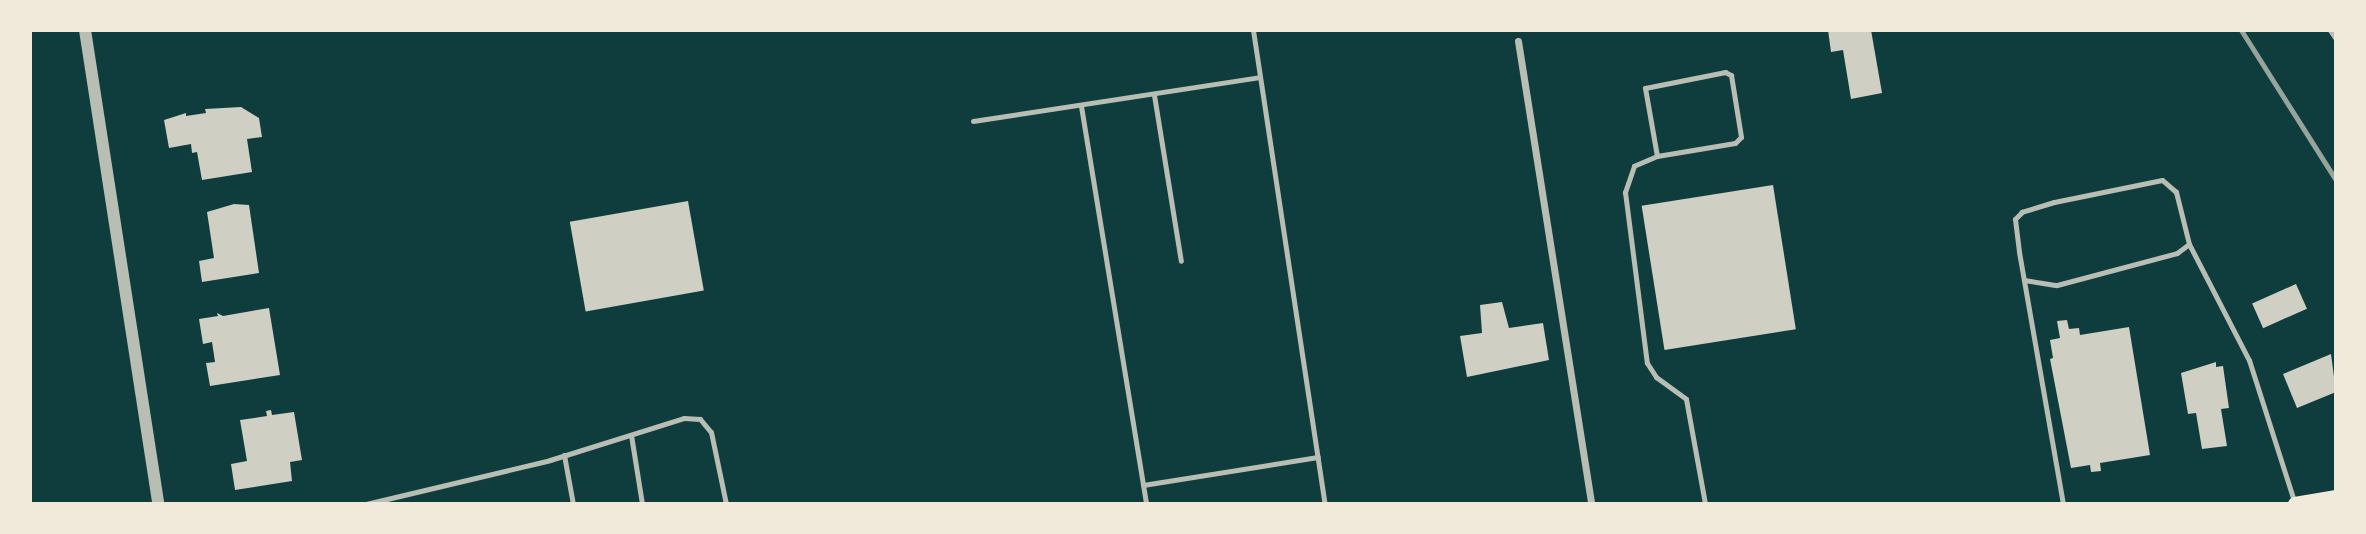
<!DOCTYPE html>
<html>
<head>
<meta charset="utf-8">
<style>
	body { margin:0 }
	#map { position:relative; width:2366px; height:534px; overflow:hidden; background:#0f3d3e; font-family:"Fira Sans",sans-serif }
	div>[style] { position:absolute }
	.building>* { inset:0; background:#cfcfc3; transform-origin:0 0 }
	.service>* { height:5px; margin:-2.5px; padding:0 2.5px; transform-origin:2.5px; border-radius:2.5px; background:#b8beb3 }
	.minor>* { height:7px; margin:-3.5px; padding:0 3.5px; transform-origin:3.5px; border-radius:3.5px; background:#b8beb3 }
	.tertiary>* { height:12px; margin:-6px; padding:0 6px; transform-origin:6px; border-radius:6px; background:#b8beb3 }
	.secondary>* { height:14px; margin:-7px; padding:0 7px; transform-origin:7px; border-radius:7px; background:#f1e9da }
	.rail>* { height:5px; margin:-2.5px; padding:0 2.5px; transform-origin:2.5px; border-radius:2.5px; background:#97a49c }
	span { translate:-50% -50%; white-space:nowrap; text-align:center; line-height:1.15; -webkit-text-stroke:5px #f1e9da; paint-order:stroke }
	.frame { position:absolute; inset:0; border:32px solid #f1e9da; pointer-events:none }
</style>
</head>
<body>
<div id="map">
	<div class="building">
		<div style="clip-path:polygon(1828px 30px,1871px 30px,1882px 93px,1851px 99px,1843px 50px,1831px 52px)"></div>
		<div style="clip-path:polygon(241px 107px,259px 118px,262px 137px,247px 139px,252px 172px,202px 180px,197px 152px,192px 153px,191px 144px,169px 148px,164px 120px,186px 113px,186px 116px,206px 113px,205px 109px)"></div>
		<div style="left:1773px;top:185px;width:146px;height:133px;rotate:81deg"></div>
		<div style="left:688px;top:201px;width:91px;height:120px;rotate:80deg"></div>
		<div style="clip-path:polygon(234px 204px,249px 205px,259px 273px,202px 282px,199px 261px,214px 258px,207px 212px)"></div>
		<div style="left:2296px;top:284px;width:27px;height:48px;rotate:66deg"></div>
		<div style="clip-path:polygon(1502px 302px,1509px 328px,1543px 323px,1549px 360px,1467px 377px,1460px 336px,1482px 333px,1480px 305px)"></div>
		<div style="clip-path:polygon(269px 308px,280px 375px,210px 386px,206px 363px,215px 362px,212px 342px,203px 344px,199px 319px,218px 316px,217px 313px,223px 316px)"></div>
		<div style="clip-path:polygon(2067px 320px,2069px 329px,2079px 328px,2080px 335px,2129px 327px,2150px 455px,2100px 463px,2101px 471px,2091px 472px,2090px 465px,2071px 468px,2050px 359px,2053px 358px,2050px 340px,2060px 338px,2057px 321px)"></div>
		<div style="clip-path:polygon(2331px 354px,2336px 392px,2297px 408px,2283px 374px)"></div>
		<div style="clip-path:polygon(2216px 362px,2216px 367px,2223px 366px,2229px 408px,2221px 409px,2227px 446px,2202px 449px,2196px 413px,2188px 414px,2181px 373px)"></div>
		<div style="clip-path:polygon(271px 410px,272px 415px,294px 412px,302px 460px,290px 462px,292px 481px,235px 490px,231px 464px,247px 461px,240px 420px,267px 416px,266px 411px)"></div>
	</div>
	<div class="service">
		<div style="left:1253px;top:30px;width:479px;rotate:81.4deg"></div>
		<div style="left:2330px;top:30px;width:11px;rotate:56deg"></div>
		<div style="left:1154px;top:95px;width:168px;rotate:80.8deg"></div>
		<div style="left:1081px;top:106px;width:403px;rotate:80.7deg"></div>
		<div style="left:973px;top:121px;width:290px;rotate:-8.7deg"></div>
		<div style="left:1657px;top:156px;width:69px;rotate:-100deg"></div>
		<div style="left:1645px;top:88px;width:82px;rotate:-11.3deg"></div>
		<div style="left:1725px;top:72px;width:7px;rotate:27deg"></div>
		<div style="left:1731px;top:75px;width:63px;rotate:80.8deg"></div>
		<div style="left:1741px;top:137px;width:8px;rotate:135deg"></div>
		<div style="left:1735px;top:143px;width:79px;rotate:170.5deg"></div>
		<div style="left:1657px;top:156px;width:25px;rotate:157deg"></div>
		<div style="left:1634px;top:166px;width:28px;rotate:109deg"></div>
		<div style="left:1625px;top:192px;width:172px;rotate:82.7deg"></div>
		<div style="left:1647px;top:363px;width:17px;rotate:57deg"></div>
		<div style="left:1656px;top:377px;width:37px;rotate:36deg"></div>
		<div style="left:1686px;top:399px;width:107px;rotate:79.7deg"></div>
		<div style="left:2189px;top:244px;width:131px;rotate:62.7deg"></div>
		<div style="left:2249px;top:360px;width:151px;rotate:72.3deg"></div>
		<div style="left:2024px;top:280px;width:33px;rotate:9deg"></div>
		<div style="left:2057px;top:285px;width:124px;rotate:-14.9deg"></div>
		<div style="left:2177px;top:253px;width:15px;rotate:-37deg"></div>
		<div style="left:2189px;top:244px;width:54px;rotate:-104deg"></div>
		<div style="left:2176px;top:192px;width:18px;rotate:-139deg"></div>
		<div style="left:2162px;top:180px;width:110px;rotate:168.5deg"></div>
		<div style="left:2054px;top:202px;width:34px;rotate:163deg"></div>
		<div style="left:2022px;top:212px;width:10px;rotate:135deg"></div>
		<div style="left:2015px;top:219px;width:33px;rotate:83deg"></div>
		<div style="left:2019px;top:252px;width:256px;rotate:80.1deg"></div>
		<div style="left:631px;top:435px;width:70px;rotate:80.9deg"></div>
		<div style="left:564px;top:455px;width:50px;rotate:79.6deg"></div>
		<div style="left:1143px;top:485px;width:177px;rotate:-9.1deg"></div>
		<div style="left:366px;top:504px;width:189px;rotate:-13.4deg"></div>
		<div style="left:550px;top:460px;width:140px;rotate:-17.4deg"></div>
		<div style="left:684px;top:418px;width:16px;rotate:4deg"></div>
		<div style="left:700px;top:419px;width:17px;rotate:50deg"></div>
		<div style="left:711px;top:432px;width:74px;rotate:78.2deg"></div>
	</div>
	<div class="minor">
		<div style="left:1518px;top:41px;width:469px;rotate:81deg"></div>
	</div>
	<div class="tertiary">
		<div style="left:85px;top:30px;width:480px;rotate:81.2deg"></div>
	</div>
	<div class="secondary">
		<div style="left:2295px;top:504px;width:42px;rotate:-9.7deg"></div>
	</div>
	<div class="rail">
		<div style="left:2241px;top:30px;width:178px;rotate:57.7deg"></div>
	</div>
	<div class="frame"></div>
</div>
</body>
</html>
